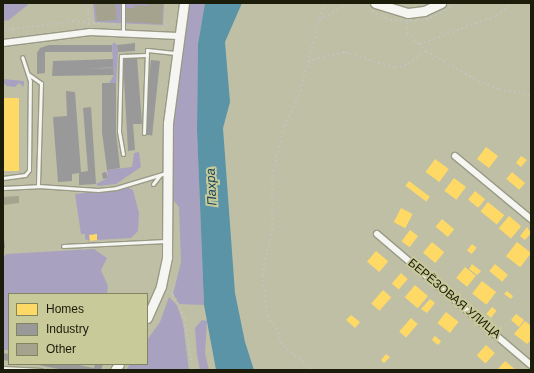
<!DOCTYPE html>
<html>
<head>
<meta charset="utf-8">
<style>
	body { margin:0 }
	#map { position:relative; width:534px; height:373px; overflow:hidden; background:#bebfa5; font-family:Helvetica,sans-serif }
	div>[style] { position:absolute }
	.green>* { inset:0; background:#a8a2c0 }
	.water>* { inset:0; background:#5b94a6 }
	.homes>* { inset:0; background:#ffd966; transform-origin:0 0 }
	.industry>* { inset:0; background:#999; transform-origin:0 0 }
	.building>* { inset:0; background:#a5a28e }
	.path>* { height:1.5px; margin-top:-0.75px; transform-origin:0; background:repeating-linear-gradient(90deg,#c2c3bb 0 2px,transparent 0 5px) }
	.roads { filter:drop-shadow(1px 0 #999a85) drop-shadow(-1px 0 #999a85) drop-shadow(0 1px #999a85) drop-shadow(0 -1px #999a85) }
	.lane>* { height:3px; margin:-1.5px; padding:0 1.5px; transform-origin:1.5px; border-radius:1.5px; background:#f5f5f2 }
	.street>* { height:6px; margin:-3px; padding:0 3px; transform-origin:3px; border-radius:3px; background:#f5f5f2 }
	.secondary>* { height:9px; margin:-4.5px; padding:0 4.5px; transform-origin:4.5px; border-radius:4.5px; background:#f5f5f2 }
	span { translate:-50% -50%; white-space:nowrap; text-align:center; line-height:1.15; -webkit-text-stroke:4px #c8ca9a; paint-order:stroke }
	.street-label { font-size:12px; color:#1b1c09 }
	.water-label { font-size:13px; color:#164357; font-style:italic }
	.frame { position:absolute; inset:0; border:4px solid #1b1c09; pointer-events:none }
	.legend { position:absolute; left:8px; top:293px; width:140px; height:72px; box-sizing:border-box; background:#c8ca9a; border:1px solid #838460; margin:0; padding:5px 7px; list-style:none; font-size:12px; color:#1b1c09 }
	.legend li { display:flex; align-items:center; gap:8px; height:20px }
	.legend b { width:20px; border:1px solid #838460 }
</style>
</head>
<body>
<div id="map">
	<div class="green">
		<div style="clip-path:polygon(3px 3px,30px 3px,9px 20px,3px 21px)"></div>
		<div style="clip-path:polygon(93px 3px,164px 3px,163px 25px,95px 22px)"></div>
		<div style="clip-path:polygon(184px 3px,205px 3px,198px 44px,197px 130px,204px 305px,179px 304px,173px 294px,181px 262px,179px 207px,168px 194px,168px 123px)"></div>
		<div style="clip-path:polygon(114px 42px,117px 45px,118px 52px,116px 83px,109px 83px,114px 75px,113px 68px,64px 70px,113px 67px,112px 45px)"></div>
		<div style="clip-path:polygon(3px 79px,24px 81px,24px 87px,19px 83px,15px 87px,7px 86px,3px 83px)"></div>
		<div style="clip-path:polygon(139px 152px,141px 167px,116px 184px,98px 186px,96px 184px,108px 178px,107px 170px,132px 167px,134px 153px)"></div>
		<div style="clip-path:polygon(129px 188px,133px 190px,139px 213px,138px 231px,131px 238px,97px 240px,97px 235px,90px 235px,90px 241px,85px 239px,85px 234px,81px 234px,75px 194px)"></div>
		<div style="clip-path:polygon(94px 249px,107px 258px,101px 270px,108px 286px,107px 294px,9px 294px,9px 350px,3px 350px,3px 258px,6px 254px)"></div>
		<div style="clip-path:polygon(169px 297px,177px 305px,183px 323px,189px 370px,126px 370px,130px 364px,147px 364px,147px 340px,160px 322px)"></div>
		<div style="clip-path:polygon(202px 320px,207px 321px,205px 353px,209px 370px,200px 370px,197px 355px,195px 328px)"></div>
	</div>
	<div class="water">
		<div style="clip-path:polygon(205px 3px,242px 3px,225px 42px,230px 102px,223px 128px,235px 293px,245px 342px,254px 370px,216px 370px,204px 305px,197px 130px,198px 44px)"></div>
	</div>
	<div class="homes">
		<div style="left:3px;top:98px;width:16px;height:73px"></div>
		<div style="left:486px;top:147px;width:15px;height:15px;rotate:37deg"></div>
		<div style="clip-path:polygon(521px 156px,527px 160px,521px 167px,516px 163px)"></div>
		<div style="left:435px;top:159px;width:17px;height:16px;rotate:36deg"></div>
		<div style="left:512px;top:172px;width:17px;height:9px;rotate:40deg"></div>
		<div style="left:454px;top:178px;width:15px;height:16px;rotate:37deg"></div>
		<div style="left:409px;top:181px;width:26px;height:6px;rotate:37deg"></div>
		<div style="left:475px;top:191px;width:13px;height:11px;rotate:39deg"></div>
		<div style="left:488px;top:202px;width:21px;height:12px;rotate:39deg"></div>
		<div style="left:401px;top:208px;width:13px;height:16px;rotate:27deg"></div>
		<div style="left:509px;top:216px;width:16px;height:16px;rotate:40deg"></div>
		<div style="left:442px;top:219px;width:16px;height:10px;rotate:40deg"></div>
		<div style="clip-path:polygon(527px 227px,531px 233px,525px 240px,520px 236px)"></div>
		<div style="left:410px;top:230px;width:10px;height:14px;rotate:37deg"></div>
		<div style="clip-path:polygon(97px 234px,97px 240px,90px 241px,89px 235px)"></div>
		<div style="left:432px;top:242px;width:16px;height:14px;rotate:40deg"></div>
		<div style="left:517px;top:242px;width:18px;height:18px;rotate:38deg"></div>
		<div style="left:472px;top:244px;width:6px;height:8px;rotate:39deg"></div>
		<div style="left:376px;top:251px;width:16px;height:14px;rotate:40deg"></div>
		<div style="clip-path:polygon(472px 264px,481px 271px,477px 275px,469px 269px)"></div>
		<div style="left:495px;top:264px;width:17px;height:9px;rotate:40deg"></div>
		<div style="left:465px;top:267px;width:14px;height:14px;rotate:39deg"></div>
		<div style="left:401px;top:273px;width:9px;height:14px;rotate:41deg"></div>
		<div style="left:482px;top:281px;width:18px;height:16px;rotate:38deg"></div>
		<div style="left:415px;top:285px;width:17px;height:16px;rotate:40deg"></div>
		<div style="left:383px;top:290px;width:11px;height:18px;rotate:41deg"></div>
		<div style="clip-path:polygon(507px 291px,513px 296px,511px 299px,504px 294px)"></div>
		<div style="clip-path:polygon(430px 299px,435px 303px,427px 313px,421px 309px)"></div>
		<div style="left:492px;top:307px;width:6px;height:9px;rotate:39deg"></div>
		<div style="left:446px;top:312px;width:16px;height:14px;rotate:38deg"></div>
		<div style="clip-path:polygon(516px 314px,524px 320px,519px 327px,511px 320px)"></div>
		<div style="clip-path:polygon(351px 315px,360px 322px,355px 328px,346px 320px)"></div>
		<div style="left:411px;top:318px;width:9px;height:18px;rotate:41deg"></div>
		<div style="clip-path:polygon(525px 321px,531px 326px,531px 340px,527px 344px,514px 334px)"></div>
		<div style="left:435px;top:336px;width:8px;height:5px;rotate:40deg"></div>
		<div style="left:486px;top:345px;width:12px;height:14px;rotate:42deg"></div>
		<div style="clip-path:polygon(386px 354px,390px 357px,384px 363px,381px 360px)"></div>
		<div style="clip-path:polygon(505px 361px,516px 370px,497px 370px)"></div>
	</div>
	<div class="industry">
		<div style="clip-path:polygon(135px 43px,135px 51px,118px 52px,117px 45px)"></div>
		<div style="clip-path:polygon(49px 45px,112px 45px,112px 52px,45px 52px,45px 73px,37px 74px,37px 53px,40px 48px)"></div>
		<div style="clip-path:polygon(137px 58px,142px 124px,133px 124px,135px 150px,128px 151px,123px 59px)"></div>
		<div style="clip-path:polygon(113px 59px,113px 67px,87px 69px,113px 68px,114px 75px,52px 76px,53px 61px)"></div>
		<div style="left:151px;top:60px;width:9px;height:75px;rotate:6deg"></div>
		<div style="clip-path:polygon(102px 83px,116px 83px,116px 132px,120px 168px,107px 170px,102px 132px)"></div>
		<div style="clip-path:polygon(66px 91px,75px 92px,81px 172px,88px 171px,83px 108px,91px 107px,96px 184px,79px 185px,79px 173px,72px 174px,72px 181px,58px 182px,53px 117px,67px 116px)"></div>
		<div style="clip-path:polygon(106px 172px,108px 178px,103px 179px,102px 173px)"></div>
		<div style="clip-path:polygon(3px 230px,5px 248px,3px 249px)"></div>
		<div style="clip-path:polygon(3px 353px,9px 354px,9px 361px,3px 360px)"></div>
		<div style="clip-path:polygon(33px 364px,73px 364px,94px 368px,95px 364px,103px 364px,101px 370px,64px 370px)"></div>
	</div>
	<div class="building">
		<div style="clip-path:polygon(95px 3px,115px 3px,117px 20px,97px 21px)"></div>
		<div style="clip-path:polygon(149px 3px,163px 3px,162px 24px,124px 22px,125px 8px,135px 8px,135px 5px,148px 6px)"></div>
		<div style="clip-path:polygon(19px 196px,19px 203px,3px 205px,3px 197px)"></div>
	</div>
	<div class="path">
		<div style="left:88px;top:3px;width:23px;rotate:88deg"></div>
		<div style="left:361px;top:3px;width:9px;rotate:36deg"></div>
		<div style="left:406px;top:3px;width:5px"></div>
		<div style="left:448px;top:8px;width:7px;rotate:-45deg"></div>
		<div style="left:372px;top:11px;width:20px;rotate:27deg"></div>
		<div style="left:390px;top:20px;width:28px;rotate:2deg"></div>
		<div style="left:319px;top:20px;width:34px;rotate:-30deg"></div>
		<div style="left:426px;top:20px;width:22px;rotate:-27deg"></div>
		<div style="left:407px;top:22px;width:11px;rotate:90deg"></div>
		<div style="left:407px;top:33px;width:26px;rotate:43deg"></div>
		<div style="left:426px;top:51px;width:60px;rotate:30deg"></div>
		<div style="left:478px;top:81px;width:22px;rotate:21deg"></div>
		<div style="left:499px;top:89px;width:33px;rotate:11deg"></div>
		<div style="left:12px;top:29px;width:62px;rotate:-7.5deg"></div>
		<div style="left:73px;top:21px;width:45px;rotate:5.1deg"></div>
		<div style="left:162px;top:29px;width:13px;rotate:-32deg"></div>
		<div style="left:3px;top:30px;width:9px;rotate:-6deg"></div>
		<div style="left:12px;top:29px;width:6px;rotate:81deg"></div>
		<div style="left:419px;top:44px;width:82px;rotate:-20deg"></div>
		<div style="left:496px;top:16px;width:21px;rotate:-37deg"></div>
		<div style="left:308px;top:61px;width:38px;rotate:-14deg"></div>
		<div style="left:345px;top:52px;width:52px;rotate:17.7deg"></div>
		<div style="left:395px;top:68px;width:14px;rotate:-17deg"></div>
		<div style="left:408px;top:64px;width:22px;rotate:-36deg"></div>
		<div style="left:167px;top:291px;width:7px;rotate:27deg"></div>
		<div style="left:173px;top:294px;width:28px;rotate:64deg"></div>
		<div style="left:185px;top:319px;width:52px;rotate:81.1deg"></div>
		<div style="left:311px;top:370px;width:40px;rotate:-139deg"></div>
		<div style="left:281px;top:344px;width:15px;rotate:-106deg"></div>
		<div style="left:277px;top:330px;width:16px;rotate:-128deg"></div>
		<div style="left:267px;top:317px;width:42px;rotate:-96.8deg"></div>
		<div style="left:262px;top:275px;width:46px;rotate:-77.5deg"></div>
		<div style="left:272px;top:230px;width:53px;rotate:-90deg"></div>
		<div style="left:272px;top:177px;width:52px;rotate:-76.8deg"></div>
		<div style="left:284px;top:126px;width:28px;rotate:-63deg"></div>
		<div style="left:297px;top:101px;width:102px;rotate:-74.6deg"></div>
	</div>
	<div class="roads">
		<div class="lane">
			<div style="left:123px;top:32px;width:29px;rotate:-90deg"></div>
			<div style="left:28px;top:74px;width:16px;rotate:35deg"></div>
			<div style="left:41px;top:83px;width:103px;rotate:91.7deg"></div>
			<div style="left:144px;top:133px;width:83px;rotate:-87.9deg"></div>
			<div style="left:147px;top:50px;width:28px;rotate:6deg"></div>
			<div style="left:123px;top:154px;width:23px;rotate:-100deg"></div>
			<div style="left:119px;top:131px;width:75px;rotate:-88.5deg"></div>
			<div style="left:121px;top:56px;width:26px;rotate:-2deg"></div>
			<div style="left:3px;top:178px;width:22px;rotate:-8deg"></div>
			<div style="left:25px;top:175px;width:6px;rotate:-51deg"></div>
			<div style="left:29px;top:170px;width:89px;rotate:-89.4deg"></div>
			<div style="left:30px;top:81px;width:25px;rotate:-108deg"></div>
			<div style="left:153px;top:184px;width:11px;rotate:-52deg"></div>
			<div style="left:3px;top:188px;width:35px;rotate:-3deg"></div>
			<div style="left:38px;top:186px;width:60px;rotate:3.8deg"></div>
			<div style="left:98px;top:190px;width:18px;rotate:-6deg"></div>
			<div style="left:116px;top:188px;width:52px;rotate:-16.7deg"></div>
			<div style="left:63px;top:246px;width:103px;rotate:-2.8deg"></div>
			<div style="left:3px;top:368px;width:38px;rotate:3deg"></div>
		</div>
		<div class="street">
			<div style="left:3px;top:43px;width:88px;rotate:-7.2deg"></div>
			<div style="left:90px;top:32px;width:88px;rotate:2.6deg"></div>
			<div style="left:455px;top:156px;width:99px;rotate:39.7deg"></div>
			<div style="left:377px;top:234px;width:202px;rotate:40.4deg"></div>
		</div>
		<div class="secondary">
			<div style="left:375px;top:3px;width:34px;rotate:17deg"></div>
			<div style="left:408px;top:13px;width:16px;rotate:-7deg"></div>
			<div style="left:424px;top:11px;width:19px;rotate:-25deg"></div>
			<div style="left:147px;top:318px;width:35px;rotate:-66deg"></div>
			<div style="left:161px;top:286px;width:30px;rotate:-78deg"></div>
			<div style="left:167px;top:257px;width:134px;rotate:-89.6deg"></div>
			<div style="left:168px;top:123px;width:121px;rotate:-82.4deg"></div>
			<div style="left:115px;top:370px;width:7px;rotate:-56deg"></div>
		</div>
	</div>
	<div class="street-label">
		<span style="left:454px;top:299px;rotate:40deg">БЕРЁЗОВАЯ УЛИЦА</span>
	</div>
	<div class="water-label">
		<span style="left:212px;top:187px;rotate:-93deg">Пахра</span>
	</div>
	<div class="frame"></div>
	<ul class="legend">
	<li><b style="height:11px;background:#ffd966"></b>Homes</li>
	<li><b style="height:11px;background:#999"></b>Industry</li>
	<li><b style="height:11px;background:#a5a28e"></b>Other</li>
	</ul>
</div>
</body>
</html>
